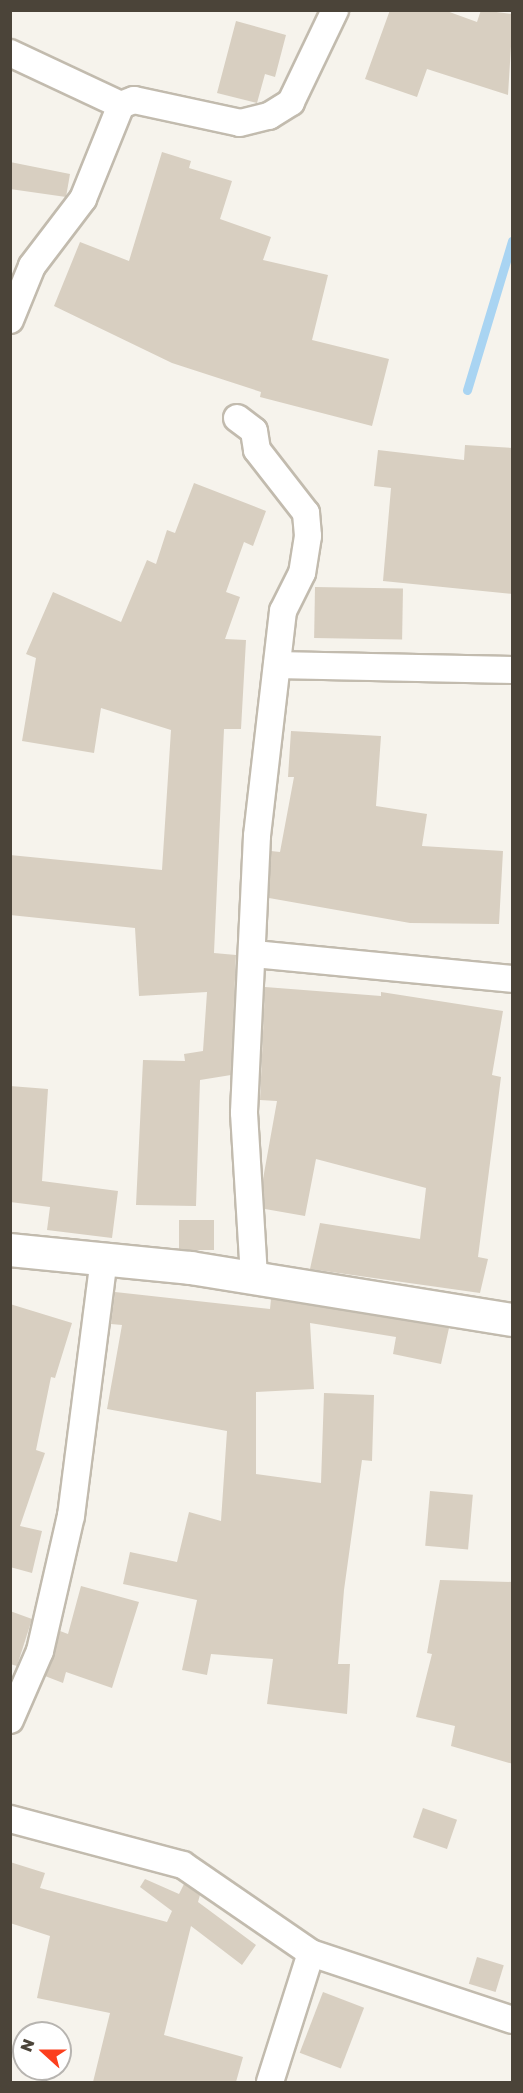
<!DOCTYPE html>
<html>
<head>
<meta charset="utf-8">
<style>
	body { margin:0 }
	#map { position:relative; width:523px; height:2093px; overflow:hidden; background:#f6f3ec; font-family:"Golos Text",sans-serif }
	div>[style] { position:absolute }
	.stream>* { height:9px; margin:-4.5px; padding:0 4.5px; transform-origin:4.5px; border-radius:4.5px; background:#a9d4f2 }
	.building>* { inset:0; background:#d8cfc1; transform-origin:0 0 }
	.roads { filter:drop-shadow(2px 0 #c2bbae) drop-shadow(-2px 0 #c2bbae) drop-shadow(0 2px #c2bbae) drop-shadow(0 -2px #c2bbae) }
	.minor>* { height:26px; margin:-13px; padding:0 13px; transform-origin:13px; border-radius:13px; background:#fff }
	.tertiary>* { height:32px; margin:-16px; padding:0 16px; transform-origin:16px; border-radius:16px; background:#fff }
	span { translate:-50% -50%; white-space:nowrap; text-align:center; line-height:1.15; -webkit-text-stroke:5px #fff; paint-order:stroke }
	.frame { position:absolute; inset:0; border:12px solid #4b4439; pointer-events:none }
	.north { position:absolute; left:12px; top:2021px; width:60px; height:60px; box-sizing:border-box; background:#fff; border:2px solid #b7b4b0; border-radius:50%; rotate:291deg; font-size:16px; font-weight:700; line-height:24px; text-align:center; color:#4b4439 }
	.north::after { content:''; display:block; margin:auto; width:21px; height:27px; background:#fc3f1d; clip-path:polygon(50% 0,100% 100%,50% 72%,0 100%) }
</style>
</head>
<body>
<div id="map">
	<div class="stream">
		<div style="left:467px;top:390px;width:156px;rotate:-73.2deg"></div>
	</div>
	<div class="building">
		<div style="clip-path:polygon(390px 10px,444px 10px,477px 22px,481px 10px,513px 14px,508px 95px,427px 69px,417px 97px,365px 79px)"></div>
		<div style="clip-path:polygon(236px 21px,286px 35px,275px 77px,265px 74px,257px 103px,217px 93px)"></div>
		<div style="clip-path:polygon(162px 152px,191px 161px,189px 168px,232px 181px,220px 219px,271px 237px,263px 260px,328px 275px,312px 340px,389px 359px,372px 426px,260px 397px,261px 392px,172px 363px,54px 306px,80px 242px,129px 261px)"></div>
		<div style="clip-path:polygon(10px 162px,70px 174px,66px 197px,10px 189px)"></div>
		<div style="clip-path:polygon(465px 445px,513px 448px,513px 594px,383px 581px,391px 488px,374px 486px,378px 450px,464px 460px)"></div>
		<div style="clip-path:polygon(194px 483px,266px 511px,253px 546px,244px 542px,226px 592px,240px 597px,225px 639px,246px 640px,241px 729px,224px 729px,214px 953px,236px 955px,231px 1075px,200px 1080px,196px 1206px,136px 1205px,143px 1060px,185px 1061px,184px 1054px,203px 1051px,207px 992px,139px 996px,135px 928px,10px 915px,10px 855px,162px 870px,171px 730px,101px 708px,94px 753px,22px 741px,36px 658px,26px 654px,53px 592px,121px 622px,147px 560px,156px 564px,167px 530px,175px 533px)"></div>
		<div style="left:315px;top:587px;width:88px;height:51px;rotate:1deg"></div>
		<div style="clip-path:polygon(291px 731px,381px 736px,376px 806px,427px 814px,422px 846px,503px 851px,499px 924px,410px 923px,269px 898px,271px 851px,280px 852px,294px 777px,288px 777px)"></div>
		<div style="clip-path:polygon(265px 987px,381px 996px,381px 992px,503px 1011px,492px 1075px,501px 1077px,478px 1257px,488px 1259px,480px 1293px,310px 1269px,320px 1223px,420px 1239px,426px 1188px,316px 1159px,305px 1216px,265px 1209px,263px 1179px,277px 1101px,260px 1100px)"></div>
		<div style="clip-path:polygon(10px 1086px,48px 1089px,42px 1181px,118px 1191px,112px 1238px,47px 1230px,50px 1207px,10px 1202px)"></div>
		<div style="left:214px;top:1220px;width:30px;height:35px;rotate:90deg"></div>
		<div style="clip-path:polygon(115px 1292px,270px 1309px,271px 1299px,449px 1328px,441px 1364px,393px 1354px,396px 1337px,310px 1323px,314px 1389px,256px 1392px,256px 1474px,321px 1483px,324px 1393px,374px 1395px,372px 1461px,362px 1460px,344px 1590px,338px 1664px,350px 1664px,347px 1714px,267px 1704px,273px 1659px,211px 1654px,207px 1675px,182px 1670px,197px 1600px,123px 1584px,130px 1552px,177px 1562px,189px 1512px,221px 1521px,227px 1431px,107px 1409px,122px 1325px,111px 1324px)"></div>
		<div style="clip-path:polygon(10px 1304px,72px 1323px,55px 1378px,51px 1377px,36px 1450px,45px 1453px,20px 1526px,42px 1531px,32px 1573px,10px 1567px)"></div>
		<div style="left:430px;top:1491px;width:43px;height:55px;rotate:5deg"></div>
		<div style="clip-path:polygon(440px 1580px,513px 1582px,513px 1764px,451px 1746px,455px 1726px,416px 1717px,432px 1654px,427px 1653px)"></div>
		<div style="clip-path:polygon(81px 1586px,139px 1602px,112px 1688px,66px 1672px,63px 1683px,45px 1676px,60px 1631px,68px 1634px)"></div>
		<div style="clip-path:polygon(10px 1611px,32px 1619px,17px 1666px,10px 1664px)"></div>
		<div style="left:423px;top:1808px;width:36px;height:31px;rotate:19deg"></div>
		<div style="clip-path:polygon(10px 1862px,45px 1873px,40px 1888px,167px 1922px,172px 1911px,140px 1887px,145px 1879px,179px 1894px,184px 1884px,200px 1895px,198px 1902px,256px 1945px,242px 1965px,191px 1926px,164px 2035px,243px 2057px,236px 2082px,93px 2082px,110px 2013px,37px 1998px,50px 1936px,10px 1923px)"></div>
		<div style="left:477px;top:1957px;width:28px;height:28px;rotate:17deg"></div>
		<div style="left:323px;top:1992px;width:44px;height:65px;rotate:21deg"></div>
	</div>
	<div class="roads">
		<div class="minor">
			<div style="left:10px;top:53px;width:123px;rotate:25.1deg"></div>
			<div style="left:10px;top:320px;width:58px;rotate:-67.8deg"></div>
			<div style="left:32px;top:266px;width:84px;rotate:-52.7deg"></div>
			<div style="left:83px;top:199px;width:101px;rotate:-68deg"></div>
			<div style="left:121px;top:105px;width:14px;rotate:-21deg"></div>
			<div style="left:134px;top:100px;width:108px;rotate:12.2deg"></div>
			<div style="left:240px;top:123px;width:30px;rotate:-14deg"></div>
			<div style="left:269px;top:116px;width:26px;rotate:-32deg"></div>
			<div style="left:291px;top:102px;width:102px;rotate:-64.4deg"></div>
			<div style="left:237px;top:418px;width:21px;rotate:37deg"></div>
			<div style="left:254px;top:431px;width:19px;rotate:81deg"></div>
			<div style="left:257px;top:450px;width:80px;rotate:52.1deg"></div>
			<div style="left:306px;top:513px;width:23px;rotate:85deg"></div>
			<div style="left:308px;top:536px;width:37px;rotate:99deg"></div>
			<div style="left:302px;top:573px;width:42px;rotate:116.6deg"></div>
			<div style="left:283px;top:611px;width:226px;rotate:96.6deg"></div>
			<div style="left:257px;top:836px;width:277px;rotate:92.7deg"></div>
			<div style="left:244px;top:1113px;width:165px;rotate:86.5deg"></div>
			<div style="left:277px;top:665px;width:235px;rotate:1.2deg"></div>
			<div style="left:254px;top:954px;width:259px;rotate:5.5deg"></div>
			<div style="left:10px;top:1720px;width:75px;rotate:-66.5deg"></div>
			<div style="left:40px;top:1651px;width:139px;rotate:-77.1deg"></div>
			<div style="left:71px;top:1516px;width:260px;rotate:-82.7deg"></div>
			<div style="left:10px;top:1819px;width:179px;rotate:14.9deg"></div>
			<div style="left:183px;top:1865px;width:155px;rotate:34.5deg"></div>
			<div style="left:311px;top:1953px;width:212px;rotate:18.4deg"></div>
			<div style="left:270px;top:2082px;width:135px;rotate:-72.4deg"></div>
		</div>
		<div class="tertiary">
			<div style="left:10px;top:1250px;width:182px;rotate:5.7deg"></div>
			<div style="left:191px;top:1268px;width:325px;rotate:9.2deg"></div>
		</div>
	</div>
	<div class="frame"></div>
	<div class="north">N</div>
</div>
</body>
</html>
